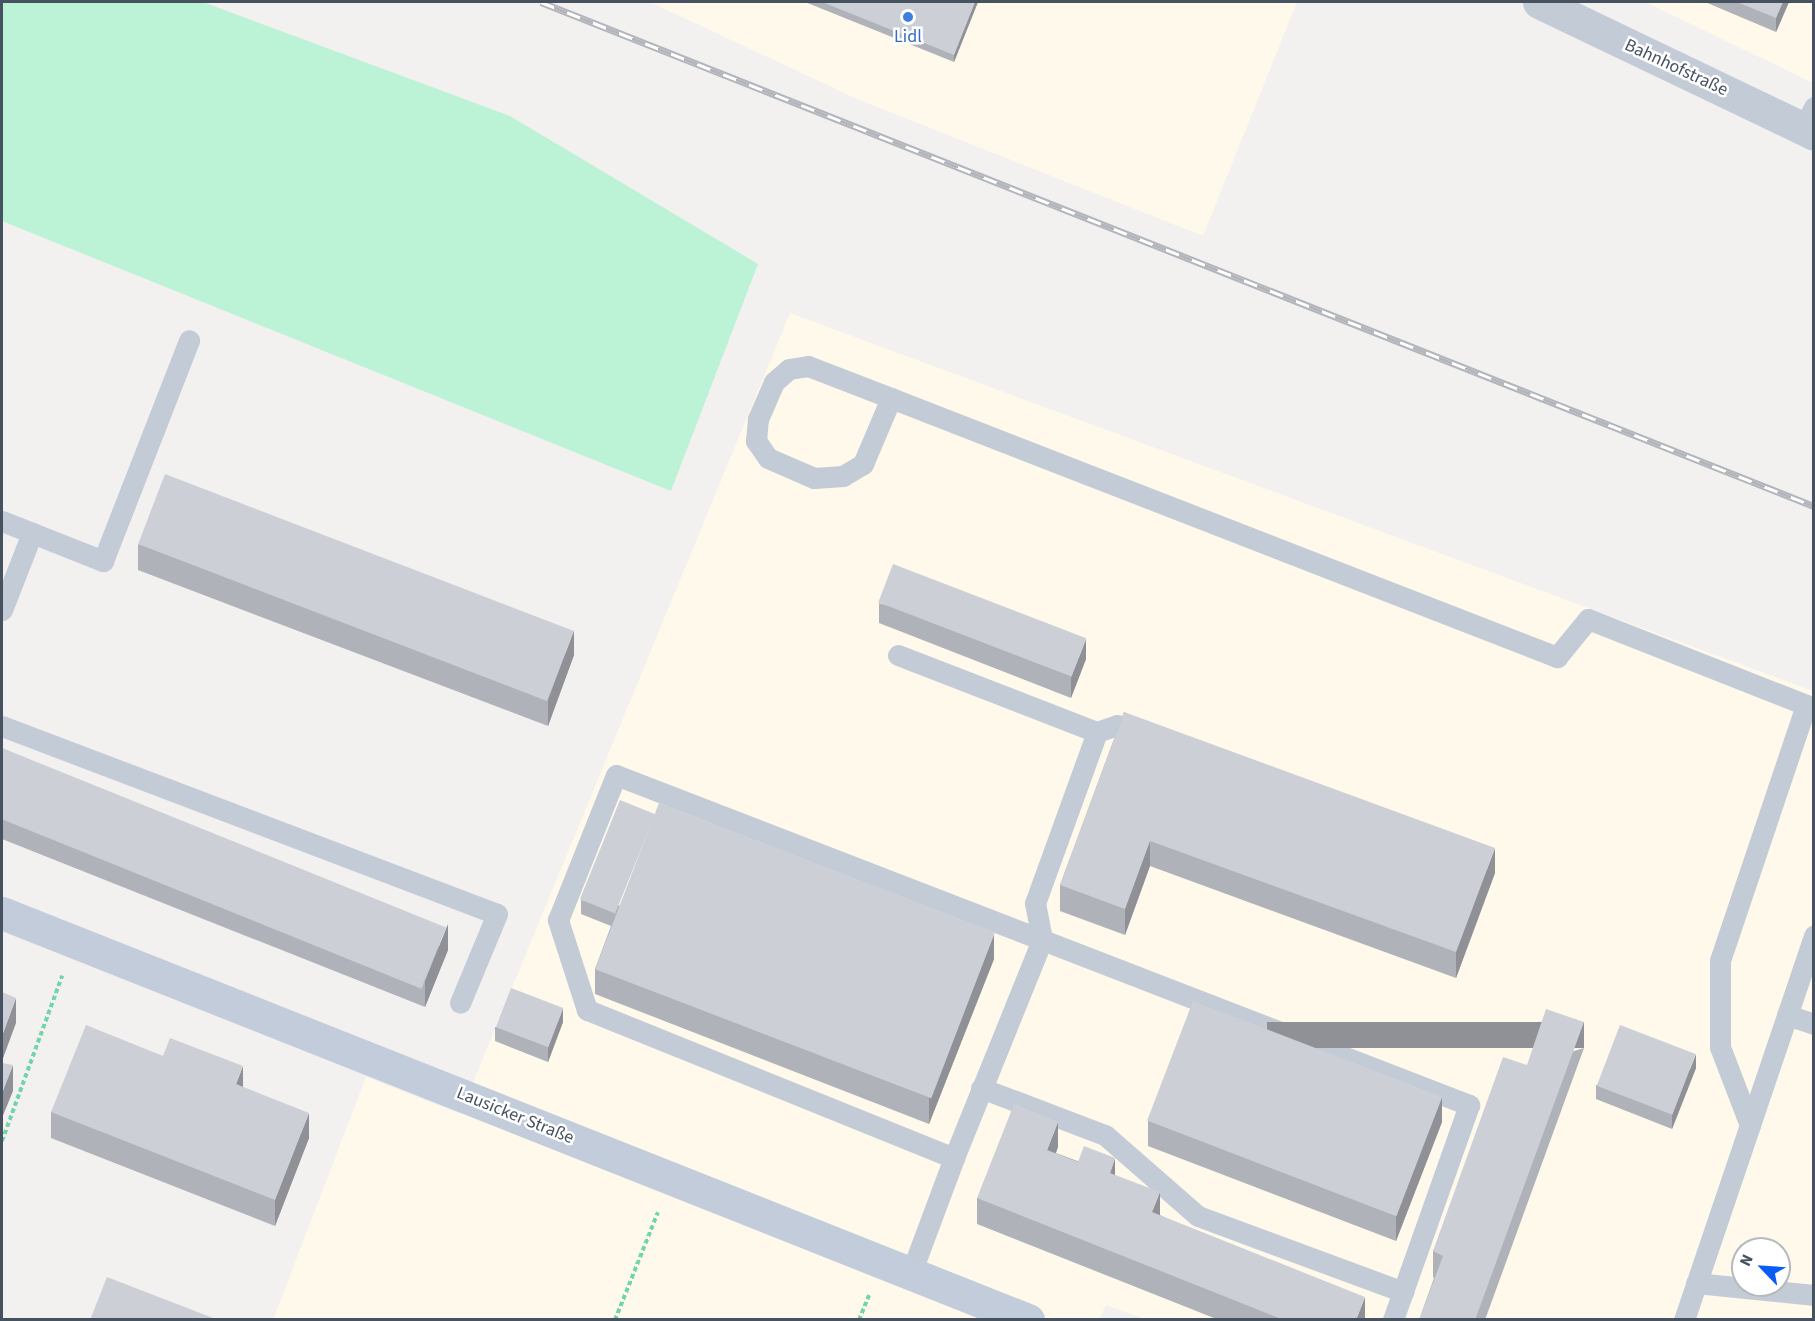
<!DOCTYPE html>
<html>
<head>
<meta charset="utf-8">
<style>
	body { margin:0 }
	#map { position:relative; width:1815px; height:1321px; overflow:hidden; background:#f3f0f0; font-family:"Source Sans 3",sans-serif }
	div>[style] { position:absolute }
	.commercial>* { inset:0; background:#fef9ea }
	.green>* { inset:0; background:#bcf3d6 }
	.path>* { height:4px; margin-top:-2px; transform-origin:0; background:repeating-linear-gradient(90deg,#71d5ab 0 4.5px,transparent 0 7.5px) }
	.lane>* { height:21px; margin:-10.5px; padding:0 10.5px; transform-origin:10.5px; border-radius:10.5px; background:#c3cbd6 }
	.street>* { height:33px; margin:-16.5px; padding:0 16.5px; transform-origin:16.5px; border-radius:16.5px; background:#c3cbd6 }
	.secondary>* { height:33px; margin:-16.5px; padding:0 16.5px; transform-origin:16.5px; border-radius:16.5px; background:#c2ccdb }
	.rail>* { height:7px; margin-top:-3.5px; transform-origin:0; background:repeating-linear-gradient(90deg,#fff 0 14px,#b2b5bb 0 28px); box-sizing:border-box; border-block:2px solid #b2b5bb }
	.wall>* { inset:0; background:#afb2b8 }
	.shaded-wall>* { inset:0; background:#8f9196; transform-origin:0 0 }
	.building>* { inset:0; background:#cccfd6; transform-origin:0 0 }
	.dots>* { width:16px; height:16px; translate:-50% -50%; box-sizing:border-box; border:3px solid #fff; border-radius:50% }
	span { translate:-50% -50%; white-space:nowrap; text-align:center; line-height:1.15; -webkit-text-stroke:5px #fff; paint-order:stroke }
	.shop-label { font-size:18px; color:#366cbe }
	.street-label { font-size:18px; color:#465260 }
	.frame { position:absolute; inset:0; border:3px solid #465260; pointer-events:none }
	.north { position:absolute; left:1731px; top:1237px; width:60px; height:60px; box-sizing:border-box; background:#fff; border:2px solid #b5babf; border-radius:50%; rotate:295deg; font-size:16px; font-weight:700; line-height:24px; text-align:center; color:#465260 }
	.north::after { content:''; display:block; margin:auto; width:21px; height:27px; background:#095df4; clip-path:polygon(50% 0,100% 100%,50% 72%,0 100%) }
</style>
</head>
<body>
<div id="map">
	<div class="commercial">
		<div style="clip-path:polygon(650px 2px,1297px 2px,1203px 236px,857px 99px)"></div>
		<div style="clip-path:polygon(1645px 2px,1813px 2px,1813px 83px)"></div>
		<div style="clip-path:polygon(evenodd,790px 313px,1813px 691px,1813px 1319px,1147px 1320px,1106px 1305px,1099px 1320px,273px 1320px,366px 1077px,460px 1114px,790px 313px,1743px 1249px,1779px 1249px,1779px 1285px,1743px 1285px,1743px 1249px)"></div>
	</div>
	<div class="green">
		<div style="clip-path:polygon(2px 2px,203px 2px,510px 116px,758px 264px,671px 491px,2px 221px)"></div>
	</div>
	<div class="path">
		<div style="left:2px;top:1141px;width:176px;rotate:-70deg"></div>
		<div style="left:615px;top:1320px;width:116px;rotate:-68.3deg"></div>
		<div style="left:859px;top:1320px;width:27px;rotate:-68deg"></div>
	</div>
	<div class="lane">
		<div style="left:1803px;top:128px;width:24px;rotate:-62deg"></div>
		<div style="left:891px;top:398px;width:72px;rotate:113deg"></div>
		<div style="left:863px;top:464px;width:23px;rotate:149deg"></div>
		<div style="left:843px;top:476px;width:29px;rotate:176deg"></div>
		<div style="left:814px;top:478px;width:50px;rotate:-156.5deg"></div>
		<div style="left:768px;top:458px;width:21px;rotate:-125deg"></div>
		<div style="left:756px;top:441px;width:22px;rotate:-85deg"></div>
		<div style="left:758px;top:419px;width:40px;rotate:-66.6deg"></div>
		<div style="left:774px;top:382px;width:20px;rotate:-41deg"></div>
		<div style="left:789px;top:369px;width:19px;rotate:-9deg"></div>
		<div style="left:808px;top:366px;width:89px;rotate:21.1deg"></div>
		<div style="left:891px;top:398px;width:715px;rotate:21.25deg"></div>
		<div style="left:1557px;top:657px;width:49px;rotate:-50.8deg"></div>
		<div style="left:1588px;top:619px;width:234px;rotate:21.5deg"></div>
		<div style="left:1806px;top:705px;width:269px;rotate:108.6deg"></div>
		<div style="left:1720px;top:960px;width:87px;rotate:90deg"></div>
		<div style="left:1720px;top:1047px;width:84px;rotate:69deg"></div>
		<div style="left:2px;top:521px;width:109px;rotate:21.6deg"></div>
		<div style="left:103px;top:561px;width:237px;rotate:-68.7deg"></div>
		<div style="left:2px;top:610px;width:83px;rotate:-68.7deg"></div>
		<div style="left:898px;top:655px;width:213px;rotate:21.2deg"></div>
		<div style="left:1097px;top:732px;width:182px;rotate:109.9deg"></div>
		<div style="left:1035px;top:903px;width:38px;rotate:79deg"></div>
		<div style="left:1042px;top:940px;width:235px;rotate:112deg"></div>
		<div style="left:2px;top:726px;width:529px;rotate:20.8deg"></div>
		<div style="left:497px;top:914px;width:96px;rotate:112.6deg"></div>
		<div style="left:1097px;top:732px;width:21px;rotate:-19deg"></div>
		<div style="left:1117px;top:725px;width:29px;rotate:18deg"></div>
		<div style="left:1787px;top:1015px;width:28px;rotate:18deg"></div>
		<div style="left:981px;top:1088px;width:133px;rotate:20.8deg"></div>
		<div style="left:1105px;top:1135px;width:123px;rotate:41.1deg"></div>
		<div style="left:1198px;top:1216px;width:219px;rotate:20.3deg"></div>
		<div style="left:911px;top:1273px;width:123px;rotate:-69.5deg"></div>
		<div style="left:954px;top:1158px;width:396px;rotate:-158deg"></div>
		<div style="left:587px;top:1010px;width:95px;rotate:-107.9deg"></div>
		<div style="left:558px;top:920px;width:156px;rotate:-68.2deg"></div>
		<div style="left:616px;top:775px;width:915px;rotate:21.15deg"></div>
		<div style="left:1469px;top:1105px;width:228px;rotate:109.5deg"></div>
		<div style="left:1696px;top:1283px;width:119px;rotate:5.8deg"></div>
		<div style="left:1684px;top:1320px;width:406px;rotate:-71.3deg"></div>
	</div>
	<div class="street">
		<div style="left:1539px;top:2px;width:305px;rotate:25.6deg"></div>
	</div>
	<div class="secondary">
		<div style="left:2px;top:913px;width:1104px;rotate:21.64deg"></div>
	</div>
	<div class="rail">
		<div style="left:541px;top:2px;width:1369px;rotate:21.6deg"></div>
	</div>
	<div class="wall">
		<div style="clip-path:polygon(805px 2px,978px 2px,954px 62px)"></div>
		<div style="clip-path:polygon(1705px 2px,1789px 2px,1776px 32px)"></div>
		<div style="clip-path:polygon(138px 544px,574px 655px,548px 726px,138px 570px)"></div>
		<div style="clip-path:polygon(879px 603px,1086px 659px,1071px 698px,879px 623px)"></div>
		<div style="clip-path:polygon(1124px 712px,1495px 873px,1456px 978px,1150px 866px,1125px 935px,1060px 911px,1060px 885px)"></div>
		<div style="clip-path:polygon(2px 748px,448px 950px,425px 1007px,2px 839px)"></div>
		<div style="clip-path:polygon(581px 900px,994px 959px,929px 1124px,595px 994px,595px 969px,611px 926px,581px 914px)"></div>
		<div style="clip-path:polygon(563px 1022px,548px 1062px,495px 1041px,495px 1027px)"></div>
		<div style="clip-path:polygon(1584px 1048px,1485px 1320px,1419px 1320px,1434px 1278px,1433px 1277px,1433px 1251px,1527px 1065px)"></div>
		<div style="clip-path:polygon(1696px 1068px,1672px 1129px,1596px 1099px,1596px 1085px)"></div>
		<div style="clip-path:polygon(243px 1087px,309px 1138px,275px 1226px,51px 1138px,51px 1112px)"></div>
		<div style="clip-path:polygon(1148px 1121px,1442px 1122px,1396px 1241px,1148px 1146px)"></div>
		<div style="clip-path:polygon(1058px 1147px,1056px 1153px,1115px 1175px,1160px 1215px,1365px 1320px,1219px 1320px,977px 1224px,977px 1198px)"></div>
		<div style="clip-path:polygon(1814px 1170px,1814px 1195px,1812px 1194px,1812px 1174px)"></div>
	</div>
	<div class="shaded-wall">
		<div style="clip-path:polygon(975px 2px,978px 2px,954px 62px,954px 55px)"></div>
		<div style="clip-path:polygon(1783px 2px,1789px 2px,1776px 32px,1776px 18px)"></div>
		<div style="clip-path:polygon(574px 630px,574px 655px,548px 726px,548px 700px)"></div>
		<div style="clip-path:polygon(1086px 639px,1086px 659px,1071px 698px,1071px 678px)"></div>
		<div style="clip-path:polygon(1150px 841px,1150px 866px,1125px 935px,1125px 909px)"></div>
		<div style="clip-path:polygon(1495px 848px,1495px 873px,1456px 978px,1456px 952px)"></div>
		<div style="clip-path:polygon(448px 924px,448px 950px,425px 1007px,425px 981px)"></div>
		<div style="clip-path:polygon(994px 934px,994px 959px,929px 1124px,929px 1099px)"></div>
		<div style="clip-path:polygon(16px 998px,16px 1023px,2px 1061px,2px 1036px)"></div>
		<div style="clip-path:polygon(563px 1008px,563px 1022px,548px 1062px,548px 1048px)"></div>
		<div style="left:1584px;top:1022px;width:26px;height:317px;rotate:90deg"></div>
		<div style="clip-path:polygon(1696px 1054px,1696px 1068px,1672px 1129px,1672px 1115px)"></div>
		<div style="clip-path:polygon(13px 1065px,13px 1091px,2px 1118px,2px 1093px)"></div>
		<div style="clip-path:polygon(243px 1066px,243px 1092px,236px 1084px)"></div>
		<div style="clip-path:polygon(1442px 1096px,1442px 1122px,1396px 1241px,1396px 1216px)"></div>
		<div style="clip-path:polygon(309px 1113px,309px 1138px,275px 1226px,275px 1200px)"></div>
		<div style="clip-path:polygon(1058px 1122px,1058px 1147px,1047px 1175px,1047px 1150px)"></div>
		<div style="clip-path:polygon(1115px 1158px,1115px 1184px,1110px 1173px)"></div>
		<div style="clip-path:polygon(1160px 1192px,1160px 1218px,1152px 1212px)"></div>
		<div style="clip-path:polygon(1365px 1297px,1365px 1320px,1356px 1320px)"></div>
	</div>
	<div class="building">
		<div style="clip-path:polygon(822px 2px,975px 2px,954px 55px)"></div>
		<div style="clip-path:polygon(1737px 2px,1783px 2px,1776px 18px)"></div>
		<div style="left:165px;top:474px;width:438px;height:75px;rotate:21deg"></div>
		<div style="left:893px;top:564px;width:207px;height:41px;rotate:21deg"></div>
		<div style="clip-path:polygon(1124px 712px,1495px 848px,1456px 952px,1150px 841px,1125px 909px,1060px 885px)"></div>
		<div style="left:2px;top:748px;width:479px;height:66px;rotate:22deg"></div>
		<div style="left:620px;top:800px;width:38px;height:107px;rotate:22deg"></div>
		<div style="left:659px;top:803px;width:360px;height:178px;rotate:21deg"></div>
		<div style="left:511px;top:988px;width:56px;height:42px;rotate:21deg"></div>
		<div style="clip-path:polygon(2px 992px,16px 998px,2px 1036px)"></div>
		<div style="left:1193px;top:1001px;width:267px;height:128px;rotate:21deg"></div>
		<div style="clip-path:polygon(1546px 1009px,1584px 1022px,1475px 1320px,1419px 1320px,1443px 1256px,1433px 1251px,1503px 1057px,1527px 1065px)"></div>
		<div style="clip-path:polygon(86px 1025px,163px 1056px,170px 1038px,243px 1066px,236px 1084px,309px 1113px,275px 1200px,51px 1112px)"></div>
		<div style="left:1620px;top:1025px;width:81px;height:65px;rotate:21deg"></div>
		<div style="clip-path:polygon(2px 1063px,13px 1065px,2px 1093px)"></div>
		<div style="clip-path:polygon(1014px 1104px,1058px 1122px,1047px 1150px,1078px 1162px,1084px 1146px,1115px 1158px,1110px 1173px,1160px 1192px,1152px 1212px,1365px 1297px,1356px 1320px,1284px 1320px,977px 1198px)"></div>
		<div style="clip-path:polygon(107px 1277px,213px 1318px,212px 1320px,90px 1320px)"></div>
	</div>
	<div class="dots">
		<div style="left:908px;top:17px;background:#3f7fe0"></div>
	</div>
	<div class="shop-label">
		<span style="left:908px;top:37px">Lidl</span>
	</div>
	<div class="street-label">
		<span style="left:1676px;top:68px;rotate:25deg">Bahnhofstraße</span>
		<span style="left:515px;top:1116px;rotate:22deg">Lausicker Straße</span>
	</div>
	<div class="frame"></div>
	<div class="north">N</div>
</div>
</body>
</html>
